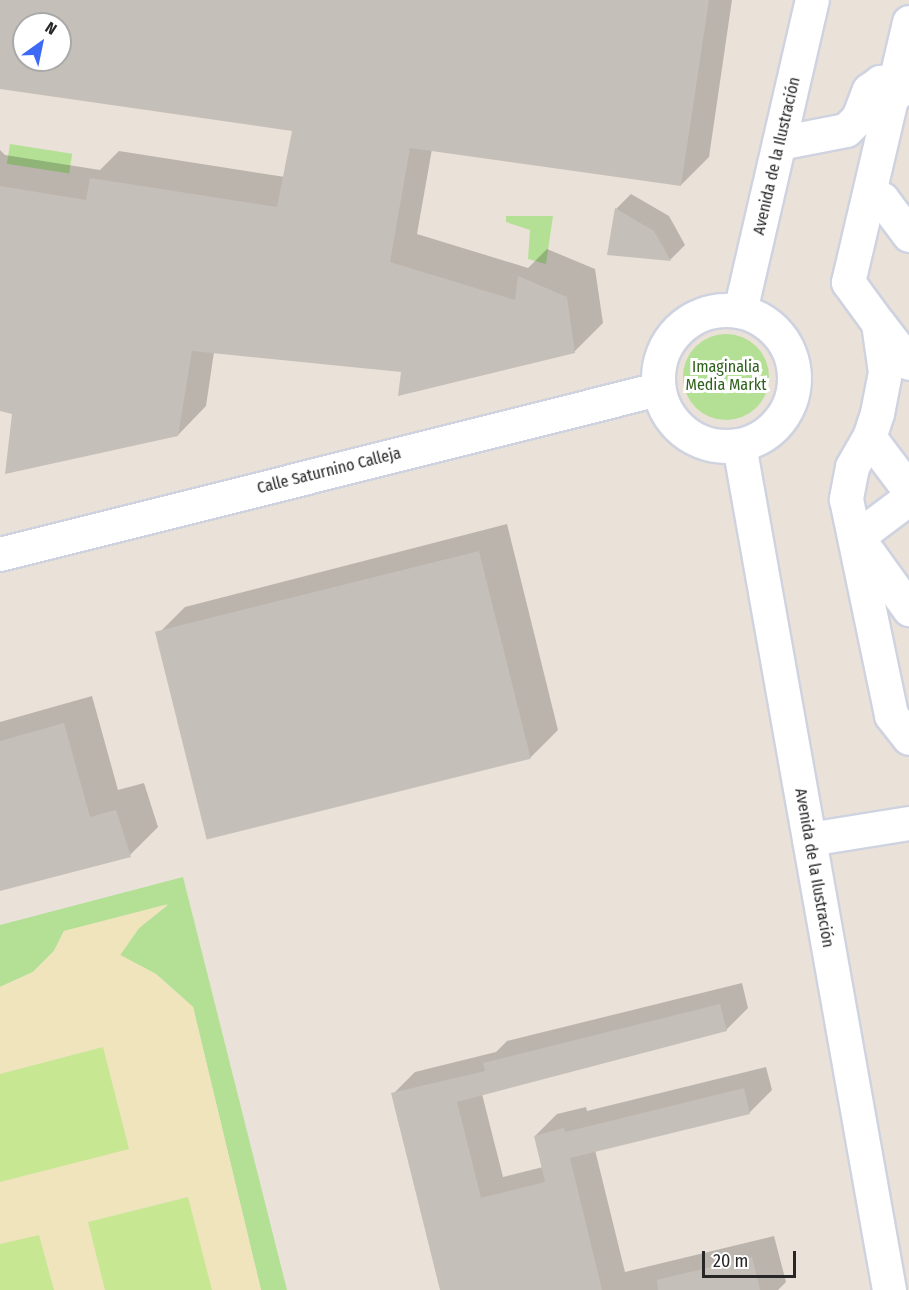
<!DOCTYPE html>
<html>
<head>
<meta charset="utf-8">
<style>
	body { margin:0 }
	#map { position:relative; width:909px; height:1290px; overflow:hidden; background:#eae2d9; font-family:"Fira Sans Condensed",sans-serif }
	div>[style] { position:absolute }
	.green>* { inset:0; background:#b4e096; transform-origin:0 0 }
	.round { border-radius:50% }
	.sand>* { inset:0; background:#efe4bc }
	.pitch>* { inset:0; background:#c8e792 }
	.shadow>* { inset:0; background:#0003 }
	.building>* { inset:0; background:#c5bfb9; transform-origin:0 0 }
	.roads { filter:drop-shadow(2px 0 #cfd3e0) drop-shadow(-2px 0 #cfd3e0) drop-shadow(0 2px #cfd3e0) drop-shadow(0 -2px #cfd3e0) }
	.minor>* { height:33px; margin:-16.5px; padding:0 16.5px; transform-origin:16.5px; border-radius:16.5px; background:#fff }
	.minor>.ring { margin:-16.5px; padding:0; box-sizing:content-box; background:none; border:33px solid #fff; border-radius:50% }
	span { translate:-50% -50%; white-space:nowrap; text-align:center; line-height:1.15; -webkit-text-stroke:6px #fff; paint-order:stroke }
	.street-label { font-size:16px; color:#272727 }
	.park-label { font-size:16px; color:#2e611b }
	.north { position:absolute; left:12px; top:12px; width:60px; height:60px; box-sizing:border-box; background:#fff; border:2px solid #a9a9a9; border-radius:50%; rotate:33deg; font-size:16px; font-weight:700; line-height:24px; text-align:center; color:#272727 }
	.north::after { content:''; display:block; margin:auto; width:21px; height:27px; background:#3c6af4; clip-path:polygon(50% 0,100% 100%,50% 72%,0 100%) }
	.scale { position:absolute; left:702px; top:1251px; width:94px; height:27px; box-sizing:border-box; border:3px solid #272727; border-top:0; padding-left:8px; font-size:18px; line-height:21px; white-space:nowrap; color:#272727; -webkit-text-stroke:4px #fff; paint-order:stroke }
</style>
</head>
<body>
<div id="map">
	<div class="green">
		<div style="left:10px;top:144px;width:63px;height:20px;rotate:9deg"></div>
		<div style="clip-path:polygon(506px 216px,553px 216px,546px 264px,528px 259px,530px 230px,506px 222px)"></div>
		<div class="round" style="left:683px;top:334px;width:86px;height:86px"></div>
		<div style="clip-path:polygon(183px 877px,287px 1290px,261px 1290px,193px 1007px,156px 974px,120px 955px,139px 928px,168px 905px,64px 931px,54px 951px,33px 972px,0 987px,0 925px)"></div>
	</div>
	<div class="sand">
		<div style="clip-path:polygon(168px 904px,139px 928px,120px 955px,156px 974px,193px 1007px,261px 1290px,212px 1290px,187px 1197px,88px 1222px,105px 1290px,54px 1290px,39px 1235px,0 1244px,0 1182px,129px 1148px,103px 1047px,0 1074px,0 987px,33px 972px,54px 951px,64px 931px)"></div>
	</div>
	<div class="pitch">
		<div style="clip-path:polygon(103px 1047px,129px 1149px,0 1182px,0 1074px)"></div>
		<div style="clip-path:polygon(188px 1197px,212px 1290px,105px 1290px,88px 1222px)"></div>
		<div style="clip-path:polygon(39px 1235px,54px 1290px,0 1290px,0 1244px)"></div>
	</div>
	<div class="shadow">
		<div style="clip-path:polygon(evenodd,0 0,732px 0,709px 157px,681px 185px,432px 149px,417px 234px,528px 268px,547px 249px,595px 269px,603px 323px,575px 351px,402px 370px,214px 352px,206px 406px,178px 435px,0 410px,0 150px,5px 155px,100px 170px,119px 151px,285px 177px,294px 130px,0 88px,0 0,24px 24px,60px 24px,60px 60px,24px 60px,24px 24px)"></div>
		<div style="clip-path:polygon(631px 194px,669px 216px,685px 245px,670px 260px,609px 254px,616px 209px)"></div>
		<div style="clip-path:polygon(507px 524px,558px 730px,530px 758px,157px 635px,185px 607px)"></div>
		<div style="clip-path:polygon(92px 696px,118px 790px,144px 783px,158px 827px,130px 855px,0 889px,0 722px)"></div>
		<div style="clip-path:polygon(742px 983px,748px 1008px,726px 1030px,482px 1094px,503px 1177px,543px 1167px,535px 1136px,557px 1114px,586px 1107px,587px 1111px,766px 1067px,772px 1090px,749px 1113px,595px 1150px,625px 1272px,774px 1236px,786px 1282px,778px 1290px,442px 1290px,393px 1094px,415px 1072px,496px 1052px,507px 1041px)"></div>
	</div>
	<div class="building">
		<div style="clip-path:polygon(evenodd,0 0,709px 0,681px 186px,410px 148px,390px 262px,515px 300px,518px 276px,567px 297px,575px 353px,398px 396px,401px 372px,192px 351px,178px 436px,5px 474px,12px 414px,0 411px,0 186px,86px 200px,90px 178px,277px 207px,292px 131px,0 89px,0 0,24px 24px,60px 24px,60px 60px,24px 60px,24px 24px)"></div>
		<div style="clip-path:polygon(615px 208px,654px 231px,671px 261px,607px 255px)"></div>
		<div style="left:479px;top:551px;width:214px;height:334px;rotate:76deg"></div>
		<div style="clip-path:polygon(64px 723px,90px 817px,116px 810px,131px 857px,0 891px,0 741px)"></div>
		<div style="clip-path:polygon(720px 1004px,727px 1031px,457px 1102px,481px 1198px,545px 1182px,534px 1136px,564px 1128px,565px 1132px,744px 1088px,750px 1114px,570px 1158px,602px 1290px,440px 1290px,391px 1093px,485px 1071px,483px 1063px)"></div>
		<div style="clip-path:polygon(752px 1257px,760px 1290px,658px 1290px,657px 1280px)"></div>
	</div>
	<div class="roads">
		<div class="minor">
			<div style="left:909px;top:22px;width:267px;rotate:103.2deg"></div>
			<div style="left:848px;top:282px;width:51px;rotate:53.8deg"></div>
			<div style="left:878px;top:323px;width:49px;rotate:81.9deg"></div>
			<div style="left:885px;top:372px;width:42px;rotate:101deg"></div>
			<div style="left:877px;top:413px;width:25px;rotate:108deg"></div>
			<div style="left:869px;top:437px;width:34px;rotate:120deg"></div>
			<div style="left:852px;top:467px;width:33px;rotate:101deg"></div>
			<div style="left:846px;top:499px;width:221px;rotate:78.2deg"></div>
			<div style="left:891px;top:715px;width:29px;rotate:52deg"></div>
			<div style="left:779px;top:143px;width:68px;rotate:-11deg"></div>
			<div style="left:846px;top:130px;width:17px;rotate:-45deg"></div>
			<div style="left:858px;top:118px;width:30px;rotate:-69deg"></div>
			<div style="left:869px;top:90px;width:14px;rotate:-36deg"></div>
			<div style="left:880px;top:82px;width:12px;rotate:14deg"></div>
			<div style="left:892px;top:85px;width:9px;rotate:49deg"></div>
			<div style="left:869px;top:194px;width:14px;rotate:21deg"></div>
			<div style="left:882px;top:199px;width:45px;rotate:53.1deg"></div>
			<div class="ring" style="left:658px;top:310px;width:103px;height:103px"></div>
			<div style="left:740px;top:311px;width:319px;rotate:-77deg"></div>
			<div style="left:879px;top:324px;width:49px;rotate:52.4deg"></div>
			<div style="left:869px;top:437px;width:66px;rotate:53deg"></div>
			<div style="left:739px;top:445px;width:858px;rotate:79.93deg"></div>
			<div style="left:909px;top:498px;width:65px;rotate:143.1deg"></div>
			<div style="left:857px;top:537px;width:89px;rotate:54.2deg"></div>
			<div style="left:0;top:554px;width:678px;rotate:-14.08deg"></div>
			<div style="left:809px;top:839px;width:101px;rotate:-9.1deg"></div>
		</div>
	</div>
	<div class="street-label">
		<span style="left:777px;top:156px;rotate:-77deg">Avenida de la Ilustración</span>
		<span style="left:329px;top:471px;rotate:-14deg">Calle Saturnino Calleja</span>
		<span style="left:814px;top:868px;rotate:80deg">Avenida de la Ilustración</span>
	</div>
	<div class="park-label">
		<span style="left:726px;top:376px">Imaginalia<br>Media Markt</span>
	</div>
	<div class="north">N</div>
	<div class="scale">20 m</div>
</div>
</body>
</html>
